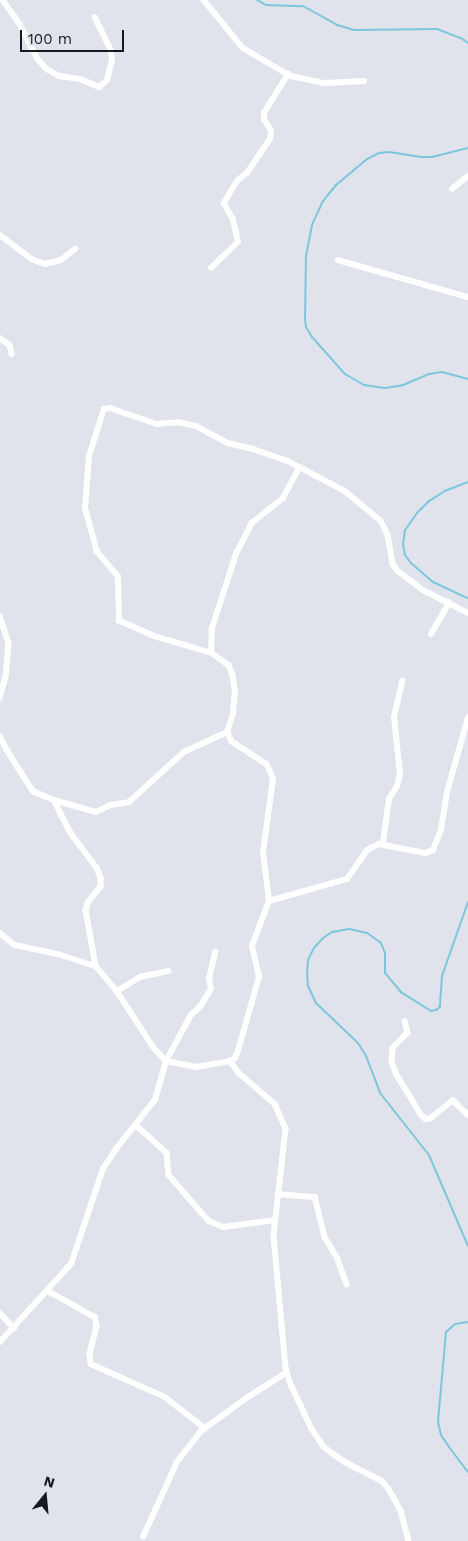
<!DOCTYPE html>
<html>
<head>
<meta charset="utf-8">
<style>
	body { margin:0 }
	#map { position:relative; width:468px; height:1541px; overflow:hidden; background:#e0e2ec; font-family:"Work Sans",sans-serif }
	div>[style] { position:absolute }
	.stream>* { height:2px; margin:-1px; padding:0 1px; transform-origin:1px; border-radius:1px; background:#7dc7dc }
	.street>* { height:5.5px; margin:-2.75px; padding:0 2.75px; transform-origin:2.75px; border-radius:2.75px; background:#fff }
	span { translate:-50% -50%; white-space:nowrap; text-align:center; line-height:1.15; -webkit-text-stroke:4.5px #e0e2ec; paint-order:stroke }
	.north { position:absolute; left:20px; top:1471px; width:50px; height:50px; -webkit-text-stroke:4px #e0e2ec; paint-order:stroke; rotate:17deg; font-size:14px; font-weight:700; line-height:20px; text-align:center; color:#18191c }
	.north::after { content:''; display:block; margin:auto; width:18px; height:22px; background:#18191c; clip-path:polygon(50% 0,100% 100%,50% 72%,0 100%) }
	.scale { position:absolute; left:20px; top:30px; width:104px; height:22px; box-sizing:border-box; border:2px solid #18191c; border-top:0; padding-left:6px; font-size:15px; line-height:18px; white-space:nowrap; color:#18191c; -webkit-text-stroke:4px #e0e2ec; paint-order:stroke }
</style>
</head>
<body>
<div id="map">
	<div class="stream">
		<div style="left:257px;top:0;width:10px;rotate:29deg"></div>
		<div style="left:266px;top:5px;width:37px;rotate:2deg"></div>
		<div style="left:303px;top:6px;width:39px;rotate:29deg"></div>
		<div style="left:337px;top:25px;width:18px;rotate:16deg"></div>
		<div style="left:354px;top:30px;width:83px;rotate:-0.7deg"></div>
		<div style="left:437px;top:29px;width:26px;rotate:21deg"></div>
		<div style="left:461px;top:38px;width:9px;rotate:36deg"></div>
		<div style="left:468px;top:148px;width:36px;rotate:166deg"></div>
		<div style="left:433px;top:157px;width:12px;rotate:180deg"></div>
		<div style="left:421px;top:157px;width:32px;rotate:-171deg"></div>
		<div style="left:389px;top:152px;width:10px;rotate:174deg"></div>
		<div style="left:379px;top:153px;width:13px;rotate:153deg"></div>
		<div style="left:367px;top:159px;width:40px;rotate:140deg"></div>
		<div style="left:336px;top:185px;width:21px;rotate:129deg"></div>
		<div style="left:323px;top:201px;width:26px;rotate:115deg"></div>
		<div style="left:312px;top:225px;width:32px;rotate:101deg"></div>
		<div style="left:306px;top:256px;width:63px;rotate:90.9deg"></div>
		<div style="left:305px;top:319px;width:8px;rotate:83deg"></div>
		<div style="left:306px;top:327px;width:12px;rotate:59deg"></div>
		<div style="left:312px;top:337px;width:50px;rotate:48.3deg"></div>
		<div style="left:345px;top:374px;width:22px;rotate:30deg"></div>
		<div style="left:364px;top:385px;width:21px;rotate:8deg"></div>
		<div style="left:385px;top:388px;width:18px;rotate:-9deg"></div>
		<div style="left:403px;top:385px;width:28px;rotate:-23deg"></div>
		<div style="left:429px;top:374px;width:13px;rotate:-9deg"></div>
		<div style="left:442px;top:372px;width:27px;rotate:15deg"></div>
		<div style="left:468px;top:482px;width:25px;rotate:159deg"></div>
		<div style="left:445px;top:491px;width:19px;rotate:148deg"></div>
		<div style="left:429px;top:501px;width:17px;rotate:135deg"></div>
		<div style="left:417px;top:513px;width:21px;rotate:125deg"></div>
		<div style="left:405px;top:530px;width:14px;rotate:98deg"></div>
		<div style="left:403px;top:544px;width:11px;rotate:80deg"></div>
		<div style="left:405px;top:555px;width:10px;rotate:53deg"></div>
		<div style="left:411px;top:563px;width:29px;rotate:41deg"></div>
		<div style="left:433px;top:582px;width:38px;rotate:25deg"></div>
		<div style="left:468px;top:902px;width:78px;rotate:109.4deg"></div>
		<div style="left:442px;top:976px;width:31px;rotate:94deg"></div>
		<div style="left:440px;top:1007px;width:5px;rotate:143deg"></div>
		<div style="left:436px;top:1010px;width:5px;rotate:169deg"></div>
		<div style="left:431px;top:1011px;width:36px;rotate:-148deg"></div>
		<div style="left:401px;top:992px;width:25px;rotate:-130deg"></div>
		<div style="left:385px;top:973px;width:20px;rotate:-90deg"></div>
		<div style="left:385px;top:953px;width:11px;rotate:-112deg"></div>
		<div style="left:381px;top:943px;width:17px;rotate:-144deg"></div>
		<div style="left:367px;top:933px;width:18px;rotate:-167deg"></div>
		<div style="left:349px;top:929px;width:17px;rotate:170deg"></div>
		<div style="left:332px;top:932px;width:11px;rotate:146deg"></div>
		<div style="left:323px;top:938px;width:13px;rotate:132deg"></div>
		<div style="left:314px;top:948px;width:13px;rotate:117deg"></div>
		<div style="left:308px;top:960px;width:13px;rotate:94deg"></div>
		<div style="left:307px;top:973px;width:13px;rotate:86deg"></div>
		<div style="left:308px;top:986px;width:19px;rotate:65deg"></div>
		<div style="left:316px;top:1003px;width:58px;rotate:43.6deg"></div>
		<div style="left:358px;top:1043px;width:15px;rotate:58deg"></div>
		<div style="left:366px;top:1056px;width:40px;rotate:69deg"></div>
		<div style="left:380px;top:1093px;width:79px;rotate:51.7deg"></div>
		<div style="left:429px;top:1155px;width:99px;rotate:66.8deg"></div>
		<div style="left:468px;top:1322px;width:13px;rotate:171deg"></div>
		<div style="left:455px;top:1324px;width:12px;rotate:138deg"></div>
		<div style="left:446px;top:1332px;width:90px;rotate:95.1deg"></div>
		<div style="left:438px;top:1422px;width:13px;rotate:77deg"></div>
		<div style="left:441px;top:1435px;width:14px;rotate:56deg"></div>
		<div style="left:449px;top:1447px;width:31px;rotate:53deg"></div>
	</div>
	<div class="street">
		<div style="left:3px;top:0;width:29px;rotate:55deg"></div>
		<div style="left:20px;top:24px;width:38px;rotate:63deg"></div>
		<div style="left:37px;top:58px;width:15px;rotate:48deg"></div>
		<div style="left:47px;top:69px;width:14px;rotate:30deg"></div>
		<div style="left:59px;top:76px;width:22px;rotate:8deg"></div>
		<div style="left:81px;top:79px;width:20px;rotate:24deg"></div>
		<div style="left:99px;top:87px;width:11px;rotate:-41deg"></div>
		<div style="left:107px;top:80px;width:21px;rotate:-76deg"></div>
		<div style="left:112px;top:60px;width:9px;rotate:-96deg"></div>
		<div style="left:111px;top:51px;width:37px;rotate:-116deg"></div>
		<div style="left:204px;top:0;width:62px;rotate:50.9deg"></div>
		<div style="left:243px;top:48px;width:56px;rotate:30.3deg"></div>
		<div style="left:291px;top:76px;width:34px;rotate:12deg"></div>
		<div style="left:324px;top:83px;width:40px;rotate:-2.9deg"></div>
		<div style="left:452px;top:189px;width:21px;rotate:-39deg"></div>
		<div style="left:0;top:235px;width:40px;rotate:37deg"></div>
		<div style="left:32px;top:259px;width:14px;rotate:21deg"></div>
		<div style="left:45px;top:264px;width:16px;rotate:-14deg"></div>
		<div style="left:61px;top:260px;width:18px;rotate:-38deg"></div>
		<div style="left:338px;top:260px;width:135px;rotate:15.9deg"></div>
		<div style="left:211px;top:268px;width:37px;rotate:-44deg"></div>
		<div style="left:238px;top:242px;width:23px;rotate:-103deg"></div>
		<div style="left:233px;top:220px;width:18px;rotate:-119deg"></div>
		<div style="left:224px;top:204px;width:3px;rotate:-72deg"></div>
		<div style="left:225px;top:201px;width:23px;rotate:-59deg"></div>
		<div style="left:237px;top:181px;width:13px;rotate:-39deg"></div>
		<div style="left:247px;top:173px;width:41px;rotate:-55.9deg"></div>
		<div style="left:270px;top:139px;width:8px;rotate:-83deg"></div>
		<div style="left:271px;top:131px;width:13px;rotate:-122deg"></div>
		<div style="left:264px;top:120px;width:7px;rotate:-90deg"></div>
		<div style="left:264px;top:113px;width:46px;rotate:-58.4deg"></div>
		<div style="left:0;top:338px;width:12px;rotate:35deg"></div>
		<div style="left:10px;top:345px;width:9px;rotate:77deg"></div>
		<div style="left:0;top:616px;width:28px;rotate:72deg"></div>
		<div style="left:9px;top:643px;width:34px;rotate:95deg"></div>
		<div style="left:6px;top:677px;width:22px;rotate:106deg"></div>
		<div style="left:431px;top:634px;width:36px;rotate:-60deg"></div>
		<div style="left:211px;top:653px;width:25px;rotate:-88deg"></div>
		<div style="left:212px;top:628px;width:78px;rotate:-72deg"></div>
		<div style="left:236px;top:554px;width:35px;rotate:-63deg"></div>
		<div style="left:252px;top:523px;width:40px;rotate:-39deg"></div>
		<div style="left:283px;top:498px;width:34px;rotate:-62deg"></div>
		<div style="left:0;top:736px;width:16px;rotate:63deg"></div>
		<div style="left:7px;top:750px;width:49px;rotate:57.6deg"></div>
		<div style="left:33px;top:791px;width:23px;rotate:23deg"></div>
		<div style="left:54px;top:800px;width:44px;rotate:15.9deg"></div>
		<div style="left:96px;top:812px;width:17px;rotate:-25deg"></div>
		<div style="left:111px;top:805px;width:18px;rotate:-9deg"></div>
		<div style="left:129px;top:802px;width:74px;rotate:-42.3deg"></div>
		<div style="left:184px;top:752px;width:47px;rotate:-24.9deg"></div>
		<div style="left:54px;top:800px;width:36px;rotate:63deg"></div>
		<div style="left:70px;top:832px;width:45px;rotate:53.1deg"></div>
		<div style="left:97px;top:868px;width:11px;rotate:68deg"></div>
		<div style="left:101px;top:878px;width:9px;rotate:90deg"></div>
		<div style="left:101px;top:887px;width:19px;rotate:129deg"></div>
		<div style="left:89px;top:902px;width:9px;rotate:111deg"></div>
		<div style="left:86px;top:910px;width:57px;rotate:79.9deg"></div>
		<div style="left:96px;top:966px;width:33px;rotate:50deg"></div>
		<div style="left:117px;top:991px;width:68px;rotate:57deg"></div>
		<div style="left:154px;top:1048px;width:18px;rotate:47deg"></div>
		<div style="left:166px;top:1061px;width:52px;rotate:-61.5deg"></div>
		<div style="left:191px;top:1015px;width:12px;rotate:-42deg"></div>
		<div style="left:200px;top:1007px;width:21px;rotate:-59deg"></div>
		<div style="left:211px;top:989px;width:10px;rotate:-101deg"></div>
		<div style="left:209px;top:979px;width:28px;rotate:-77deg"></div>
		<div style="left:383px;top:843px;width:44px;rotate:-82.2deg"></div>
		<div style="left:389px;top:799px;width:15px;rotate:-58deg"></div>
		<div style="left:397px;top:786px;width:11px;rotate:-75deg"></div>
		<div style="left:400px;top:775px;width:58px;rotate:-95.9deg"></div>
		<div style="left:394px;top:717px;width:37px;rotate:-77deg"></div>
		<div style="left:269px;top:901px;width:81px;rotate:-15.8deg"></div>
		<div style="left:347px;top:879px;width:35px;rotate:-55deg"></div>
		<div style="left:367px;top:850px;width:13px;rotate:-27deg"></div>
		<div style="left:379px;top:844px;width:47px;rotate:11.1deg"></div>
		<div style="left:425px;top:853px;width:9px;rotate:-21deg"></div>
		<div style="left:433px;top:850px;width:22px;rotate:-68deg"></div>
		<div style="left:441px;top:830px;width:38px;rotate:-81deg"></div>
		<div style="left:447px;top:792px;width:77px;rotate:-74.2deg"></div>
		<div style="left:0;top:933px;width:19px;rotate:39deg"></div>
		<div style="left:15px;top:945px;width:44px;rotate:11.8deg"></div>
		<div style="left:58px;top:954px;width:40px;rotate:18deg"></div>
		<div style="left:117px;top:991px;width:27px;rotate:-31deg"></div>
		<div style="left:140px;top:977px;width:29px;rotate:-12deg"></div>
		<div style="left:405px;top:1021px;width:12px;rotate:76deg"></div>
		<div style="left:408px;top:1033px;width:21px;rotate:135deg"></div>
		<div style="left:393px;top:1048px;width:14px;rotate:94deg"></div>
		<div style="left:392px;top:1062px;width:14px;rotate:69deg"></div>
		<div style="left:397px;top:1075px;width:48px;rotate:58.6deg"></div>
		<div style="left:422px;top:1116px;width:5px;rotate:37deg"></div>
		<div style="left:426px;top:1119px;width:5px;rotate:-11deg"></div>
		<div style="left:431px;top:1118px;width:28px;rotate:-39deg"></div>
		<div style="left:453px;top:1100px;width:21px;rotate:45deg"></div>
		<div style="left:230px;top:1061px;width:15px;rotate:53deg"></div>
		<div style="left:239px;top:1073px;width:48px;rotate:40.7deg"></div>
		<div style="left:275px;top:1104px;width:27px;rotate:66deg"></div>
		<div style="left:286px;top:1129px;width:108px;rotate:96.4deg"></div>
		<div style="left:274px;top:1236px;width:133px;rotate:84.8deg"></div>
		<div style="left:286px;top:1368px;width:15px;rotate:74deg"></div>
		<div style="left:290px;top:1382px;width:52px;rotate:64.9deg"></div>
		<div style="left:312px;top:1429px;width:22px;rotate:56deg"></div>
		<div style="left:324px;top:1447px;width:24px;rotate:36deg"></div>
		<div style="left:343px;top:1461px;width:44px;rotate:27.1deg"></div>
		<div style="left:382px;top:1481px;width:11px;rotate:49deg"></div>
		<div style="left:389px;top:1489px;width:25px;rotate:61deg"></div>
		<div style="left:401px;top:1511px;width:31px;rotate:75deg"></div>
		<div style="left:136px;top:1125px;width:42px;rotate:42.1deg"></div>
		<div style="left:167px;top:1153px;width:22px;rotate:85deg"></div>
		<div style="left:169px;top:1175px;width:61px;rotate:49deg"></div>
		<div style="left:209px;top:1221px;width:16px;rotate:22deg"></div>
		<div style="left:224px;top:1227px;width:51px;rotate:-7.8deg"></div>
		<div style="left:278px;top:1194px;width:37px;rotate:5deg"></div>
		<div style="left:315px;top:1197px;width:41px;rotate:76deg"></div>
		<div style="left:325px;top:1237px;width:23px;rotate:59deg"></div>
		<div style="left:337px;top:1257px;width:29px;rotate:70deg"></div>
		<div style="left:48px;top:1291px;width:54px;rotate:29deg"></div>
		<div style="left:95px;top:1317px;width:9px;rotate:77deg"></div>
		<div style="left:97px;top:1326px;width:29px;rotate:104deg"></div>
		<div style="left:90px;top:1354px;width:10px;rotate:84deg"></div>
		<div style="left:91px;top:1364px;width:81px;rotate:24deg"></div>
		<div style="left:165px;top:1397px;width:51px;rotate:37.8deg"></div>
		<div style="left:0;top:1313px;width:21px;rotate:47deg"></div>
		<div style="left:0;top:1342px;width:105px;rotate:-47.7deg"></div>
		<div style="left:71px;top:1264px;width:100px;rotate:-71.4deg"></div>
		<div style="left:103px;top:1169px;width:24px;rotate:-57deg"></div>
		<div style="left:116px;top:1149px;width:63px;rotate:-51.5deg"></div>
		<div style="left:155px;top:1100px;width:41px;rotate:-74.2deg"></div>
		<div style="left:166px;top:1061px;width:31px;rotate:11deg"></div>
		<div style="left:196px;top:1067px;width:35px;rotate:-10deg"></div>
		<div style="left:230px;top:1061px;width:6px;rotate:-31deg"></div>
		<div style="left:235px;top:1058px;width:8px;rotate:-67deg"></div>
		<div style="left:238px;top:1051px;width:77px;rotate:-74.2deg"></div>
		<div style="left:259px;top:977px;width:32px;rotate:-103deg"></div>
		<div style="left:252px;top:946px;width:48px;rotate:-69.3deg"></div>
		<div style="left:269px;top:901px;width:49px;rotate:-97deg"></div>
		<div style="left:263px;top:852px;width:74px;rotate:-82.2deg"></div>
		<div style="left:273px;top:779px;width:15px;rotate:-113deg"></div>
		<div style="left:267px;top:765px;width:42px;rotate:-146.7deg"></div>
		<div style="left:232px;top:742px;width:11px;rotate:-117deg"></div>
		<div style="left:227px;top:732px;width:20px;rotate:-72deg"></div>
		<div style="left:233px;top:713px;width:21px;rotate:-85deg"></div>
		<div style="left:235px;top:692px;width:18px;rotate:-99deg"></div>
		<div style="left:232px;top:674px;width:9px;rotate:-111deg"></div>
		<div style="left:229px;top:666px;width:22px;rotate:-144deg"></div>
		<div style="left:211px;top:653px;width:60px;rotate:-163.7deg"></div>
		<div style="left:153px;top:636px;width:37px;rotate:-156deg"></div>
		<div style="left:119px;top:621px;width:44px;rotate:-91.3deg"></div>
		<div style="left:118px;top:577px;width:33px;rotate:-130deg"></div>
		<div style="left:97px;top:552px;width:46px;rotate:-105.3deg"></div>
		<div style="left:85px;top:508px;width:52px;rotate:-85.6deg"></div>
		<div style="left:89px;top:456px;width:49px;rotate:-72.3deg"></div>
		<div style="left:104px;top:409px;width:6px;rotate:-9deg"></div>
		<div style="left:110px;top:408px;width:50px;rotate:18.8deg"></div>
		<div style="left:157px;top:424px;width:21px;rotate:-5deg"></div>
		<div style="left:178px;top:422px;width:18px;rotate:13deg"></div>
		<div style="left:196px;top:426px;width:36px;rotate:28deg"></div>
		<div style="left:228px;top:443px;width:26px;rotate:13deg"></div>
		<div style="left:253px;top:449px;width:37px;rotate:19deg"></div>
		<div style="left:288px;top:461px;width:64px;rotate:27.8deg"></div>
		<div style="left:345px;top:491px;width:47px;rotate:39.8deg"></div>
		<div style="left:381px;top:521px;width:16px;rotate:63deg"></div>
		<div style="left:388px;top:535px;width:29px;rotate:80deg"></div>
		<div style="left:393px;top:564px;width:9px;rotate:54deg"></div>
		<div style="left:398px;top:571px;width:31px;rotate:37deg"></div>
		<div style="left:423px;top:590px;width:51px;rotate:27.1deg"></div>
		<div style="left:143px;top:1537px;width:82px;rotate:-65.6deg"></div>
		<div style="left:177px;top:1462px;width:39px;rotate:-52deg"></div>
		<div style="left:201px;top:1431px;width:58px;rotate:-35.9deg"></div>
		<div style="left:248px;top:1397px;width:45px;rotate:-32.3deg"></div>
	</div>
	<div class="north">N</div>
	<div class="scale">100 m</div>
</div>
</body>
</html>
